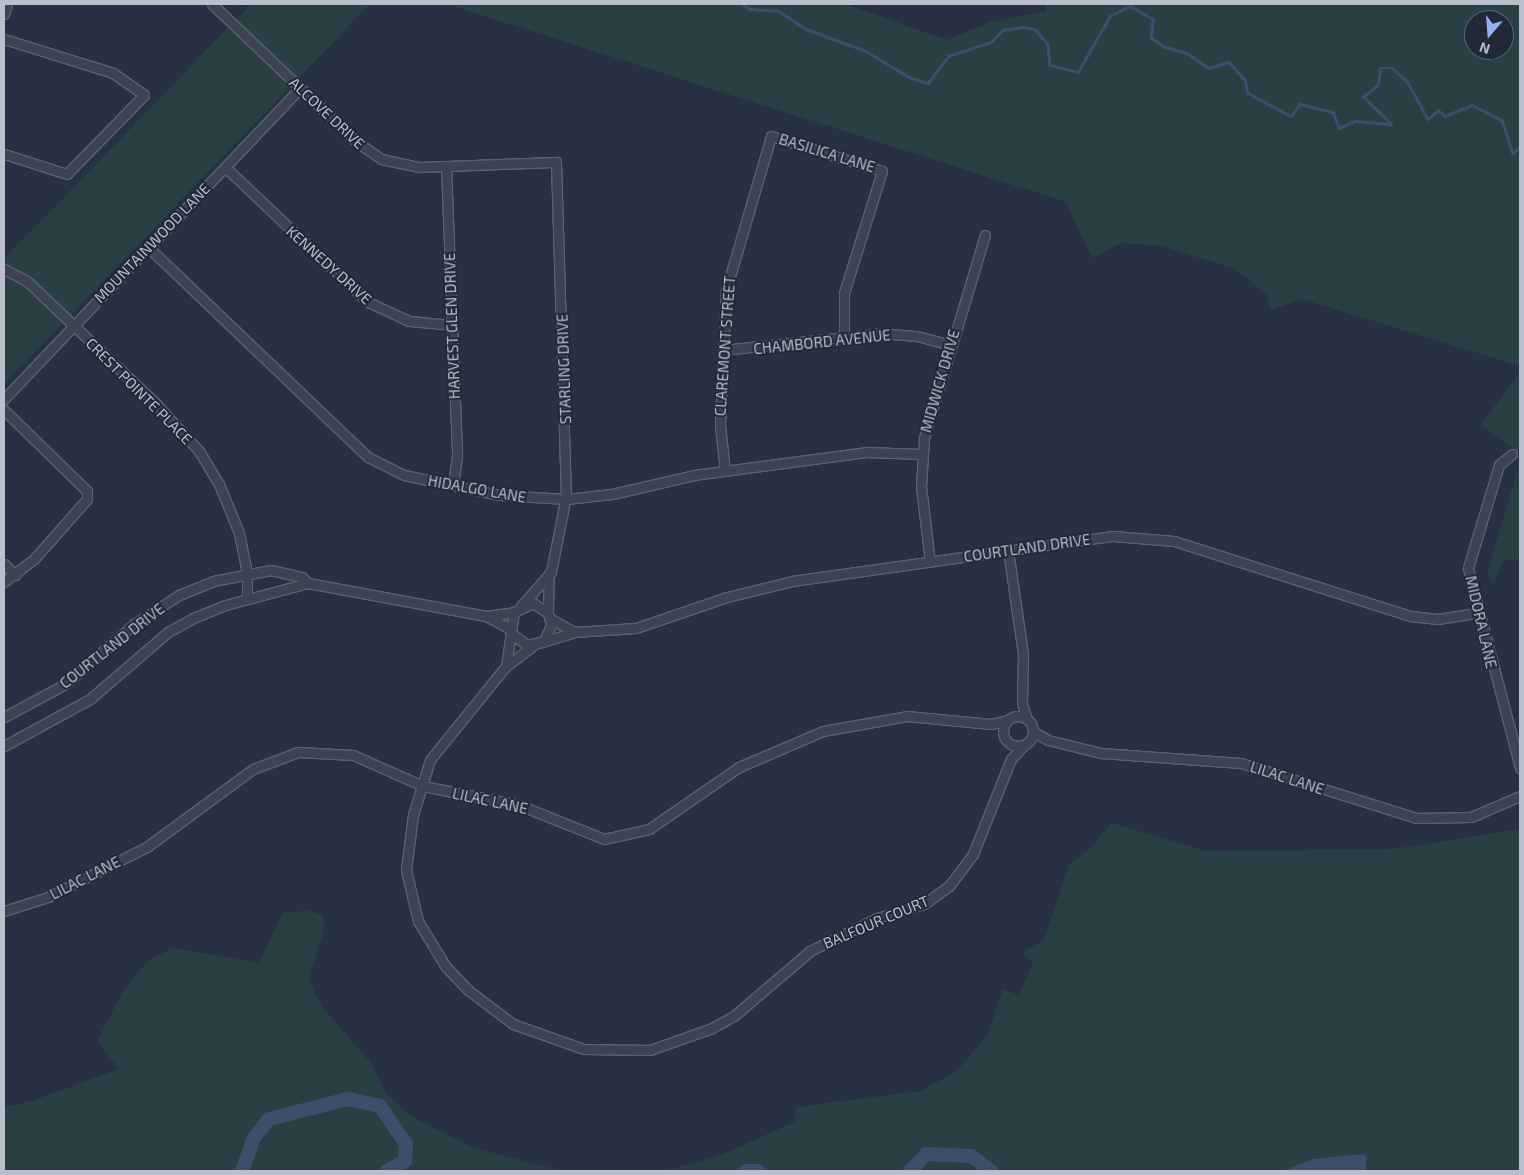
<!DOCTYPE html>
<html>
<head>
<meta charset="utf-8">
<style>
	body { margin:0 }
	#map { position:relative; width:1524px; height:1175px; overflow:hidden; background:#283143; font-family:"Exo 2",sans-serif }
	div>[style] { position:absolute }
	.green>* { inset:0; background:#2a3f44 }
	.water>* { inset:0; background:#3f4d6c }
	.stream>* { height:2.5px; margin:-1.25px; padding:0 1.25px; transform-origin:1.25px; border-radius:1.25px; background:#3f4d6c }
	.river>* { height:14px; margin:-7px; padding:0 7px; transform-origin:7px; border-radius:7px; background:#3f4d6c }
	.roads { filter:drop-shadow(1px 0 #5b6170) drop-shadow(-1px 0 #5b6170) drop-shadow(0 1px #5b6170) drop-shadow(0 -1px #5b6170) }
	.minor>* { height:9px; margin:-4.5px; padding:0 4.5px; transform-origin:4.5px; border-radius:4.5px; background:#3c4453 }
	.minor>.ring { margin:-4.5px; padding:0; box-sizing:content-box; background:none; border:9px solid #3c4453; border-radius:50% }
	span { translate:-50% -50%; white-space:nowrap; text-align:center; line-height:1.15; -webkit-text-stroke:4px #212838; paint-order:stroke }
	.street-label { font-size:15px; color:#babfcc }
	.frame { position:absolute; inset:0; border:5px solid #babfcc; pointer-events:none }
	.north { position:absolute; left:1464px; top:10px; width:50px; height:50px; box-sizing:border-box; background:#212838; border:1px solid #5e6473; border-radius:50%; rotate:198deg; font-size:14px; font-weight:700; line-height:20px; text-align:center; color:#babfcc }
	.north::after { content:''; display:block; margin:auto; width:18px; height:22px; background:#95b2f6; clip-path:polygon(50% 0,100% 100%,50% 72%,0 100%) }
</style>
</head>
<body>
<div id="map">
	<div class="green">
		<div style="clip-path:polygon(251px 4px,370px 4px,4px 384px,4px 259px)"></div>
		<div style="clip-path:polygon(evenodd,447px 4px,845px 4px,947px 40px,990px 22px,1046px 11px,1046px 4px,1520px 4px,1520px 366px,1302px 299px,1271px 310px,1266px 294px,1235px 269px,1163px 246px,1121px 243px,1092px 258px,1066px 202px,447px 4px,1474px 20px,1504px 20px,1504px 50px,1474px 50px,1474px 20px)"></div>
		<div style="clip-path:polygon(1520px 371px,1520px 454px,1481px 425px)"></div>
		<div style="clip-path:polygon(1520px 462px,1520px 559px,1503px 561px,1494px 583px,1487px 574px)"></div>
		<div style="clip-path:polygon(1111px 823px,1207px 851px,1393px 849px,1520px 829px,1520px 1171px,663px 1171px,716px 1157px,795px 1122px,796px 1107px,921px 1091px,957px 1071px,988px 1034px,1003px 989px,1019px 995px,1033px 963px,1022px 953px,1044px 940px,1069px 864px,1091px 848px)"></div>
		<div style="clip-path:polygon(310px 911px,323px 915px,324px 930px,308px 979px,322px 1007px,370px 1062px,386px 1094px,414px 1118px,474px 1148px,562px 1171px,4px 1171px,4px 1107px,32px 1101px,119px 1069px,97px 1041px,123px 991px,147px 962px,171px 948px,259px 963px,283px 912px)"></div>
	</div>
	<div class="water">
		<div style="clip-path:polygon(1363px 1154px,1367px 1156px,1365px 1171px,1284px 1171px,1313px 1159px)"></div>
	</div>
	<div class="stream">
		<div style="left:743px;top:4px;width:9px;rotate:36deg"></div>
		<div style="left:750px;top:9px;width:29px;rotate:4deg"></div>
		<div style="left:779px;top:11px;width:32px;rotate:34deg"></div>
		<div style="left:806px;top:29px;width:64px;rotate:20.1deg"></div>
		<div style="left:866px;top:51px;width:50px;rotate:31.2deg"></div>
		<div style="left:909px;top:77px;width:20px;rotate:18deg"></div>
		<div style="left:928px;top:83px;width:34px;rotate:-53deg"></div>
		<div style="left:948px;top:56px;width:45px;rotate:-18deg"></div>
		<div style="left:991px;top:42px;width:17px;rotate:-45deg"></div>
		<div style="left:1003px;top:30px;width:18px;rotate:-9deg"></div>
		<div style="left:1021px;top:27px;width:14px;rotate:8deg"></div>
		<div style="left:1035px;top:29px;width:20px;rotate:49deg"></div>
		<div style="left:1048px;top:44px;width:21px;rotate:85deg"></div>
		<div style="left:1050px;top:65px;width:29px;rotate:14deg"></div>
		<div style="left:1078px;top:72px;width:64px;rotate:-60.3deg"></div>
		<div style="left:1110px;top:16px;width:22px;rotate:-27deg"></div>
		<div style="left:1130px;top:6px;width:26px;rotate:29deg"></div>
		<div style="left:1153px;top:19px;width:18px;rotate:96deg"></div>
		<div style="left:1151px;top:37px;width:15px;rotate:37deg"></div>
		<div style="left:1163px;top:46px;width:27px;rotate:17deg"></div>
		<div style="left:1189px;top:54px;width:24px;rotate:36deg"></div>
		<div style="left:1208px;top:68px;width:22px;rotate:-16deg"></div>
		<div style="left:1229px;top:62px;width:24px;rotate:48deg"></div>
		<div style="left:1245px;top:80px;width:13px;rotate:77deg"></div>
		<div style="left:1248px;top:93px;width:49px;rotate:28.1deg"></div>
		<div style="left:1291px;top:116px;width:15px;rotate:-53deg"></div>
		<div style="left:1300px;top:104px;width:34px;rotate:14deg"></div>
		<div style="left:1333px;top:112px;width:17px;rotate:69deg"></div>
		<div style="left:1339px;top:128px;width:17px;rotate:-24deg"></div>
		<div style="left:1355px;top:121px;width:36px;rotate:5deg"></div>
		<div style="left:1391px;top:124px;width:39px;rotate:-136deg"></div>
		<div style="left:1363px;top:97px;width:19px;rotate:-39deg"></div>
		<div style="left:1378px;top:85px;width:17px;rotate:-83deg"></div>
		<div style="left:1380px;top:68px;width:12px"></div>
		<div style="left:1392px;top:68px;width:20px;rotate:41deg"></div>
		<div style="left:1407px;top:81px;width:43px;rotate:61.1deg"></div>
		<div style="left:1428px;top:119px;width:13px;rotate:-42deg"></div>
		<div style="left:1438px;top:110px;width:9px;rotate:41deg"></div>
		<div style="left:1445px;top:116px;width:29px;rotate:-22deg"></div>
		<div style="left:1472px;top:105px;width:34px;rotate:27deg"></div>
		<div style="left:1502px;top:120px;width:35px;rotate:72deg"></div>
		<div style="left:1513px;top:153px;width:9px;rotate:-41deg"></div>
	</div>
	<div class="river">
		<div style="left:242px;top:1171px;width:35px;rotate:-70deg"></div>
		<div style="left:254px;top:1138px;width:24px;rotate:-52deg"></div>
		<div style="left:269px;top:1119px;width:81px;rotate:-14.2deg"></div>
		<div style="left:348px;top:1099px;width:33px;rotate:12deg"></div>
		<div style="left:380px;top:1106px;width:46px;rotate:55.6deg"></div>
		<div style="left:406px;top:1144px;width:17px;rotate:93deg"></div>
		<div style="left:405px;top:1161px;width:21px;rotate:151deg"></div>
		<div style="left:746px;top:1171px;width:12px"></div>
		<div style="left:910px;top:1171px;width:23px;rotate:-47deg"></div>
		<div style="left:926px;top:1154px;width:45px;rotate:2.5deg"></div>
		<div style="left:971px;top:1156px;width:25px;rotate:37deg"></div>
	</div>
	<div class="roads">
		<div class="minor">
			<div style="left:212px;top:4px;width:200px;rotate:43.6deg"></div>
			<div style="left:357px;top:142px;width:29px;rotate:35deg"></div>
			<div style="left:381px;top:159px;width:38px;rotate:12deg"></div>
			<div style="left:418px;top:167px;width:138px;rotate:-2.1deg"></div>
			<div style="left:556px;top:162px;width:334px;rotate:88.3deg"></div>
			<div style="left:566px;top:496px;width:77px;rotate:101.2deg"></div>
			<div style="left:551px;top:572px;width:45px;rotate:131.4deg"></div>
			<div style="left:4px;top:14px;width:10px;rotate:-73deg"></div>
			<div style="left:4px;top:39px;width:114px;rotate:17.3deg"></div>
			<div style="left:113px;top:73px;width:38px;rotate:35deg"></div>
			<div style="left:144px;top:95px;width:110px;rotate:134.3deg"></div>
			<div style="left:67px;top:174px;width:66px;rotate:-162.4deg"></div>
			<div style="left:446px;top:166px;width:290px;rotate:87.8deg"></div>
			<div style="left:457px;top:456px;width:30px;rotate:98deg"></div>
			<div style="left:225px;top:167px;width:197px;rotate:43.4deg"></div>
			<div style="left:368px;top:302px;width:45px;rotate:24.9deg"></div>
			<div style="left:409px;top:321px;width:43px;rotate:5.3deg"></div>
			<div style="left:148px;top:247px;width:304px;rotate:43.7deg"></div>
			<div style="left:368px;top:457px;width:40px;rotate:26.6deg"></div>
			<div style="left:404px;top:475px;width:98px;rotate:11.8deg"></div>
			<div style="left:500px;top:495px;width:66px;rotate:3.5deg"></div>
			<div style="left:566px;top:499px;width:46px;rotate:-6.2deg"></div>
			<div style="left:612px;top:494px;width:84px;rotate:-13deg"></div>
			<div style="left:694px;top:475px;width:175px;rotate:-7.6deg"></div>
			<div style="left:867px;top:452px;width:54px;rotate:2.1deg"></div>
			<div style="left:4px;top:269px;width:26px;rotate:28deg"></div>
			<div style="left:27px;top:281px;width:180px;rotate:43.6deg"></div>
			<div style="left:157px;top:405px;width:62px;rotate:47.6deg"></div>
			<div style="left:199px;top:451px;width:39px;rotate:59deg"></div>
			<div style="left:219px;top:484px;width:53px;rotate:67.8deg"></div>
			<div style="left:239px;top:533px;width:41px;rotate:78.7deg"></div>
			<div style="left:247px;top:573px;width:26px;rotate:90deg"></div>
			<div style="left:723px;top:350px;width:159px;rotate:-6.1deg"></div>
			<div style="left:881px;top:333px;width:36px;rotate:5deg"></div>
			<div style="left:917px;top:336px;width:34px;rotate:15deg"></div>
			<div style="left:4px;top:399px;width:429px;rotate:-46.4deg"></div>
			<div style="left:4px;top:410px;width:116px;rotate:44.3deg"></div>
			<div style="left:87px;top:491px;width:8px;rotate:90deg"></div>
			<div style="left:87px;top:499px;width:80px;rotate:131.5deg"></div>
			<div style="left:34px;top:559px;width:38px;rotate:143deg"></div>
			<div style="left:1512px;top:454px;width:17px;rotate:140deg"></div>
			<div style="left:1499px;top:465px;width:108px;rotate:106.8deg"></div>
			<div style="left:1468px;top:568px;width:207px;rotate:75.4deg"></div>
			<div style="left:725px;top:471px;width:46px;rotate:-96.2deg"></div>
			<div style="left:720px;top:425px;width:135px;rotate:-87.5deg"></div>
			<div style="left:726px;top:290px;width:160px;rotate:-73.7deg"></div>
			<div style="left:771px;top:136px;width:116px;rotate:17.5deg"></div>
			<div style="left:882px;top:171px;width:128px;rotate:107.3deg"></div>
			<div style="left:844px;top:293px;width:44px;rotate:90deg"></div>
			<div style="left:1008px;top:550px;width:105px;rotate:81.8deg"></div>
			<div style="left:1023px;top:654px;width:49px;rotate:91.2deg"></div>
			<div style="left:1022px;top:703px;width:17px;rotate:73deg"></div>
			<div style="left:930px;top:562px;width:76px;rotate:-96.8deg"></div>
			<div style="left:921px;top:487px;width:49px;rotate:-86.5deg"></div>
			<div style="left:924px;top:438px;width:212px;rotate:-73.3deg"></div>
			<div style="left:4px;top:564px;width:16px;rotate:45deg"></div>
			<div style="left:548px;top:613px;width:39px;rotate:-89deg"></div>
			<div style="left:486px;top:616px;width:28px;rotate:-8deg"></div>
			<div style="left:551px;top:619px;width:26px;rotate:29deg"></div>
			<div style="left:539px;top:643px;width:37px;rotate:-17deg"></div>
			<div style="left:574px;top:632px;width:62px;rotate:-3.7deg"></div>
			<div style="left:636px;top:628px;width:96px;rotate:-18.8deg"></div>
			<div style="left:727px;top:597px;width:67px;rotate:-13.8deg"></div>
			<div style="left:792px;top:581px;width:324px;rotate:-8deg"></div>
			<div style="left:1113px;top:536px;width:61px;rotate:4.7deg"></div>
			<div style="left:1174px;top:541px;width:248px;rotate:17.6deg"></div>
			<div style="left:1410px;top:616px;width:28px;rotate:6deg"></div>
			<div style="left:1438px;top:619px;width:39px;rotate:-9deg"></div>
			<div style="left:534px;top:645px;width:35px;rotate:143deg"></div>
			<div style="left:506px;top:666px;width:121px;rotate:129deg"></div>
			<div style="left:430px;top:760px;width:58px;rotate:107.2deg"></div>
			<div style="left:413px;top:815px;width:55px;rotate:97.3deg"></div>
			<div style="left:406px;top:870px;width:52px;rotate:76.8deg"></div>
			<div style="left:418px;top:921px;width:54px;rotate:58.7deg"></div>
			<div style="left:446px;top:967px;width:32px;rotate:46deg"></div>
			<div style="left:468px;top:990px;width:56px;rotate:37.1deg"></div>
			<div style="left:513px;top:1024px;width:75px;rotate:19.4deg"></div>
			<div style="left:584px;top:1049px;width:66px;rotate:0.9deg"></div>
			<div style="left:650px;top:1050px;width:66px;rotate:-19.5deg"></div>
			<div style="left:712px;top:1028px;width:26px;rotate:-29deg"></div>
			<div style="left:735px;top:1015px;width:99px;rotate:-40.5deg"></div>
			<div style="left:810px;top:951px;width:75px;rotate:-26.2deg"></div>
			<div style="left:877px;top:918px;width:49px;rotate:-16.6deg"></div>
			<div style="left:924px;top:904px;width:31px;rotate:-36deg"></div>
			<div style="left:949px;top:886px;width:40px;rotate:-53deg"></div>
			<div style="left:973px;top:854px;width:102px;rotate:-68.2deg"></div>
			<div style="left:1011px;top:759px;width:18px;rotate:-47deg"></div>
			<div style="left:506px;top:666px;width:55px;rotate:-81.6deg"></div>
			<div style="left:514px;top:612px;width:21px;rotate:-25deg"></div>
			<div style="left:533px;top:603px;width:18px;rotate:34deg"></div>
			<div style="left:548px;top:613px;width:12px;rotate:76deg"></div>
			<div style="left:551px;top:625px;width:17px;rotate:114deg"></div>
			<div style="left:544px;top:641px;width:17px;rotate:167deg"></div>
			<div style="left:527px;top:645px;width:17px;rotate:-144deg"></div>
			<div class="ring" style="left:1003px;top:716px;width:21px;height:21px"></div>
			<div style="left:4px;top:717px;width:69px;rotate:-28.4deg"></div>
			<div style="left:65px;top:684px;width:91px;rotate:-41deg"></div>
			<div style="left:134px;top:624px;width:54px;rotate:-32.8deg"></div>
			<div style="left:179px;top:595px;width:37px;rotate:-22deg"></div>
			<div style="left:213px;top:581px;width:59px;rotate:-10.7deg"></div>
			<div style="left:271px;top:570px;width:32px;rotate:13deg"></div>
			<div style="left:302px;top:577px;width:8px;rotate:45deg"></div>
			<div style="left:1034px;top:732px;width:16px;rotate:30deg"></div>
			<div style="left:1048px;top:740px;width:55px;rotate:13.8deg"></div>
			<div style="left:1101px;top:753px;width:140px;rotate:4.1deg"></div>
			<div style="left:1241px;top:763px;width:183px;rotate:17.4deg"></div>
			<div style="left:1416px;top:818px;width:55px;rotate:-1deg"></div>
			<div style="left:1471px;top:817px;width:53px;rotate:-23.2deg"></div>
			<div style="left:4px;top:746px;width:98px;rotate:-28.7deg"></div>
			<div style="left:90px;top:699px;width:103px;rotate:-40.7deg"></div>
			<div style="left:168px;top:632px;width:29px;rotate:-29deg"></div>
			<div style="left:193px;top:618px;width:31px;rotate:-22deg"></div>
			<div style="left:222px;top:606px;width:89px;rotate:-15deg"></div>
			<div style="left:308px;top:583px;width:181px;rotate:10.5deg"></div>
			<div style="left:486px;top:616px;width:27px;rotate:28deg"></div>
			<div style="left:4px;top:911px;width:46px;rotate:-17.7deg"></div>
			<div style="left:48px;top:897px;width:112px;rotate:-27deg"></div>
			<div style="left:148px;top:846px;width:130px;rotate:-36.3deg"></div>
			<div style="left:253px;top:769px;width:48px;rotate:-20.7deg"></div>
			<div style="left:298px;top:752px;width:55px;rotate:3.1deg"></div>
			<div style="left:353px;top:755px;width:77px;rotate:23.9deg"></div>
			<div style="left:423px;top:786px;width:98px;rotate:11.2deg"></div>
			<div style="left:519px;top:805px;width:92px;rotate:21.8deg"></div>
			<div style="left:604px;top:839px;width:46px;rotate:-12.5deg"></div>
			<div style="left:649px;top:829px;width:109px;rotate:-34.6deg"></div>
			<div style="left:739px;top:767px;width:91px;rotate:-23.2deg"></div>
			<div style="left:823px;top:731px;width:85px;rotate:-10.1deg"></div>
			<div style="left:907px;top:716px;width:84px;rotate:5.4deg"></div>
			<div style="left:991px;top:724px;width:17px;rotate:-13deg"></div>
		</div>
	</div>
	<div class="street-label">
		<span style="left:327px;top:113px;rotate:43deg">ALCOVE DRIVE</span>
		<span style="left:827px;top:153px;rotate:17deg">BASILICA LANE</span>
		<span style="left:152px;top:243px;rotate:-46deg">MOUNTAINWOOD LANE</span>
		<span style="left:329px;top:265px;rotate:42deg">KENNEDY DRIVE</span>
		<span style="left:452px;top:326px;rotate:-92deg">HARVEST GLEN DRIVE</span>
		<span style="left:822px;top:342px;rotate:-6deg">CHAMBORD AVENUE</span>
		<span style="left:725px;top:346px;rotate:-86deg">CLAREMONT STREET</span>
		<span style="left:564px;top:369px;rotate:-92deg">STARLING DRIVE</span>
		<span style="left:940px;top:381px;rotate:-74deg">MIDWICK DRIVE</span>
		<span style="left:139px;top:391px;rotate:45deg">CREST POINTE PLACE</span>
		<span style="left:477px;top:489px;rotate:10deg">HIDALGO LANE</span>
		<span style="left:1027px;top:548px;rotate:-8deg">COURTLAND DRIVE</span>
		<span style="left:1481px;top:622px;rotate:77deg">MIDORA LANE</span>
		<span style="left:112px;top:646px;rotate:-38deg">COURTLAND DRIVE</span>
		<span style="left:1287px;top:778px;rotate:18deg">LILAC LANE</span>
		<span style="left:490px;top:801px;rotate:12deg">LILAC LANE</span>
		<span style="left:85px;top:878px;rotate:-27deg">LILAC LANE</span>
		<span style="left:876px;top:922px;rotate:-23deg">BALFOUR COURT</span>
	</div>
	<div class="frame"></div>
	<div class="north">N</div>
</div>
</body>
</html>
